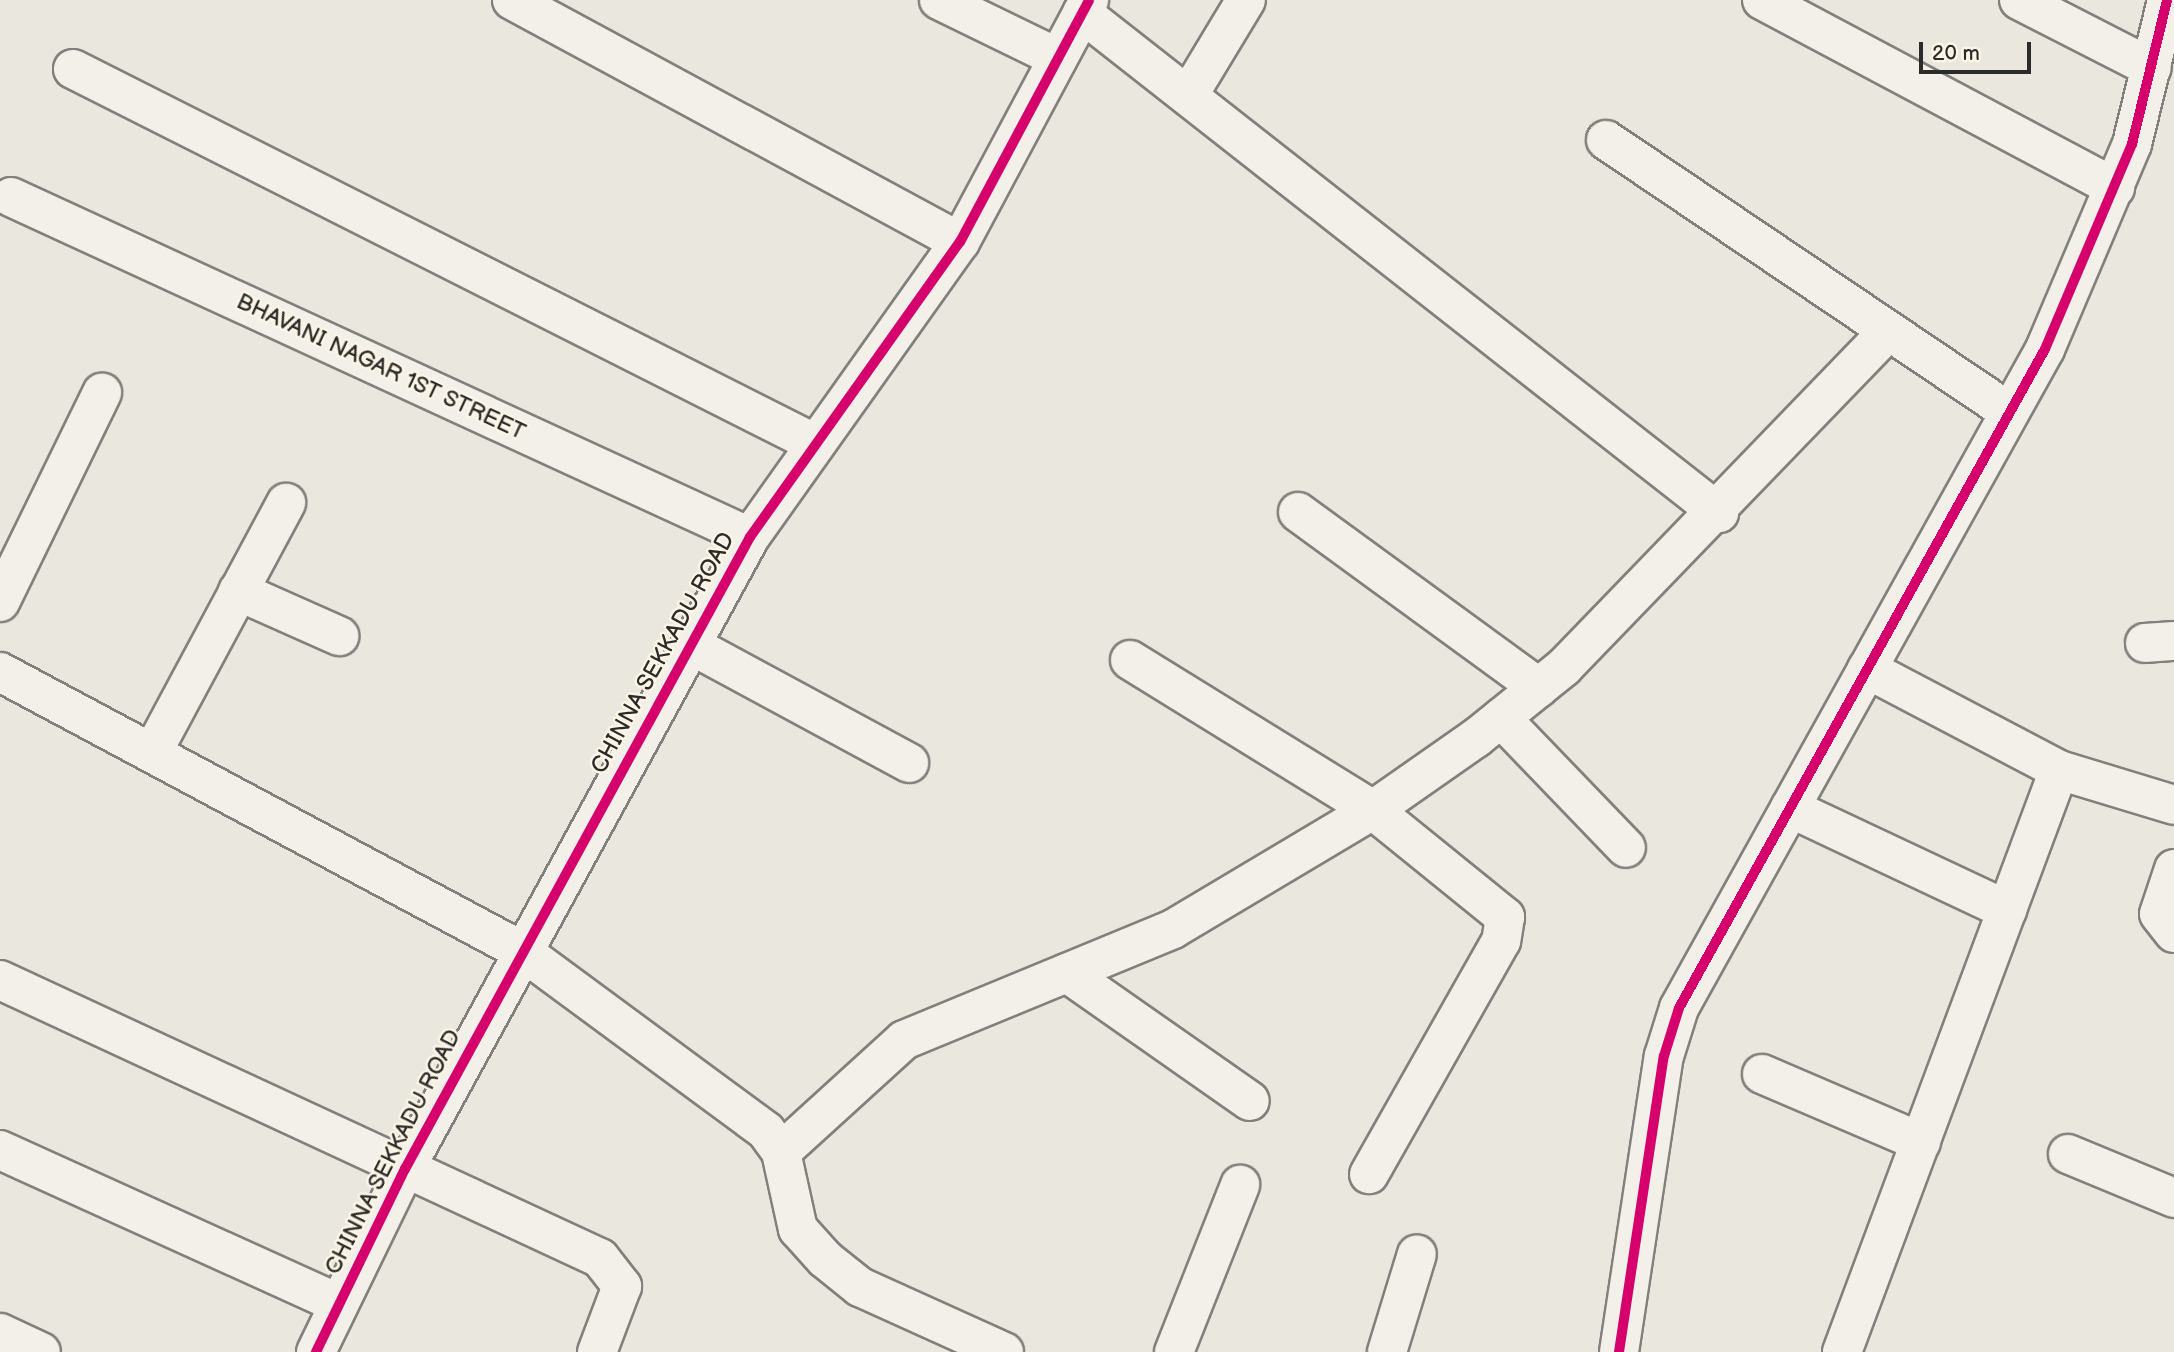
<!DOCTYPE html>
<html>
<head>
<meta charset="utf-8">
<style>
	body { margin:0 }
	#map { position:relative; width:2174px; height:1352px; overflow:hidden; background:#eae7df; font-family:"Balsamiq Sans",sans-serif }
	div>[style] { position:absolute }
	.roads { filter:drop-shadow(2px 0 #81807c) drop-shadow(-2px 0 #81807c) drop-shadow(0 2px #81807c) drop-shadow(0 -2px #81807c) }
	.minor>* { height:38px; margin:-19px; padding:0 19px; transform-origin:19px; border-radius:19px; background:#f3f0ea }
	.cycleway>* { height:10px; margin:-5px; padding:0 5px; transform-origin:5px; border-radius:5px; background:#d6006c }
	span { translate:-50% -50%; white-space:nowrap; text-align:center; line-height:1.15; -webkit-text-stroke:5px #fcf5e5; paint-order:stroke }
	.street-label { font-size:23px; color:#2b2b2b }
	.scale { position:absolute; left:1919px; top:42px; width:112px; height:32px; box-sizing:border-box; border:4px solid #2b2b2b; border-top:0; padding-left:9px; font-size:21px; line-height:24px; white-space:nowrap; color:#2b2b2b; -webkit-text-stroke:5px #fcf5e5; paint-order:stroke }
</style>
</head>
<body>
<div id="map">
	<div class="roads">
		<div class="minor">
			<div style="left:512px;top:0;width:509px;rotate:28.38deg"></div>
			<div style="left:939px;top:0;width:132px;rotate:26deg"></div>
			<div style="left:1762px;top:0;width:400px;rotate:28deg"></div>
			<div style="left:2019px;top:0;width:149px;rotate:27.1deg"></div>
			<div style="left:1082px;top:13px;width:810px;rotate:38.13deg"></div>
			<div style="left:73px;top:69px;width:832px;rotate:26.78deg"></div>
			<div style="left:1188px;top:96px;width:112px;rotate:-58.9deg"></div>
			<div style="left:1606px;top:140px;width:486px;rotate:34deg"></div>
			<div style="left:11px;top:197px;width:813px;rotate:24.71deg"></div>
			<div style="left:1298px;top:512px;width:298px;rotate:36.1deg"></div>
			<div style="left:238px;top:591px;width:111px;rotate:24deg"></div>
			<div style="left:0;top:602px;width:233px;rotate:-64deg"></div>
			<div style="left:2145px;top:643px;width:29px;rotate:-4deg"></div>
			<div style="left:691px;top:645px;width:248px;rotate:28.4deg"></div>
			<div style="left:1130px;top:660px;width:286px;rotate:31.7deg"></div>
			<div style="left:1373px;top:810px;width:170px;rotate:39deg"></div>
			<div style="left:1505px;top:917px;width:24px;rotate:99deg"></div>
			<div style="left:1501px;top:941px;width:268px;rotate:119.5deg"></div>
			<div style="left:1867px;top:669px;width:217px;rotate:27.7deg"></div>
			<div style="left:2059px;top:770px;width:120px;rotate:16.9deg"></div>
			<div style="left:0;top:672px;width:592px;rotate:28.12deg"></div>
			<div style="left:522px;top:951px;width:303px;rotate:36.4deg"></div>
			<div style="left:766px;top:1131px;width:26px;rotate:54deg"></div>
			<div style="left:781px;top:1152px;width:79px;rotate:77.6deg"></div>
			<div style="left:798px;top:1229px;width:40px;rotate:48deg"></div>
			<div style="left:825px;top:1259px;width:45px;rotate:38.7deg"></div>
			<div style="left:860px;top:1287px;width:158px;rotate:24.3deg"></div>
			<div style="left:1501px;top:718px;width:180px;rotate:46.1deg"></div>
			<div style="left:152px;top:753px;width:284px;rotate:-61.8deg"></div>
			<div style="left:1790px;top:808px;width:240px;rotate:25.2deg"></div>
			<div style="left:2174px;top:869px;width:47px;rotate:108.4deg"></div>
			<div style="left:2159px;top:914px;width:24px;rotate:52deg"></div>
			<div style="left:1067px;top:973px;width:223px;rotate:35deg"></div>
			<div style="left:0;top:980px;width:661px;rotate:24.86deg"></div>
			<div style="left:600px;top:1258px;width:36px;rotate:52deg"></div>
			<div style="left:622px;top:1286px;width:71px;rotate:110.7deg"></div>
			<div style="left:1762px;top:1074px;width:173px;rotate:23.2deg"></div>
			<div style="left:0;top:1150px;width:372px;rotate:24.4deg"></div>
			<div style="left:781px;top:1152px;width:166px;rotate:-42.3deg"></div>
			<div style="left:904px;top:1040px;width:291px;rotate:-22.4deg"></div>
			<div style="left:1173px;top:929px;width:233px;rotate:-30.8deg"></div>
			<div style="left:1373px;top:810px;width:126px;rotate:-35deg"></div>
			<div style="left:1476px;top:738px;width:113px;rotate:-38.9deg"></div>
			<div style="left:1564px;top:667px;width:467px;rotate:-46deg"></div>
			<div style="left:2068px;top:1154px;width:115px;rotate:22.5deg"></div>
			<div style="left:0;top:1333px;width:45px;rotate:24.9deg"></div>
			<div style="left:316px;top:1352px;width:203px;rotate:-64.1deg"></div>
			<div style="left:405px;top:1169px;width:720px;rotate:-61.37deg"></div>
			<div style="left:750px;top:537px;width:362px;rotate:-54.6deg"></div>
			<div style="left:960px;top:242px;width:274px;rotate:-61.9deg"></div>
			<div style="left:1174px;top:1352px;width:180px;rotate:-68.4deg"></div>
			<div style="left:1387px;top:1352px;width:102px;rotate:-73deg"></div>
			<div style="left:1619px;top:1352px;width:299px;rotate:-81.4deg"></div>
			<div style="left:1664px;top:1056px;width:50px;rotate:-72.6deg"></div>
			<div style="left:1679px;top:1008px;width:754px;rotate:-60.95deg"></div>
			<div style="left:2045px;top:349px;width:223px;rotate:-67deg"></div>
			<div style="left:2132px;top:144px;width:148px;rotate:-76.3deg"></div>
			<div style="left:1842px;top:1352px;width:621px;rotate:-69.55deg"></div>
		</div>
	</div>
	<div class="cycleway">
		<div style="left:316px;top:1352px;width:203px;rotate:-64.1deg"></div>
		<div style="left:405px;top:1169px;width:720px;rotate:-61.37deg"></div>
		<div style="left:750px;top:537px;width:362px;rotate:-54.6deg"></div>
		<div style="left:960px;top:242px;width:274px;rotate:-61.9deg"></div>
		<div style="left:1619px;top:1352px;width:299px;rotate:-81.4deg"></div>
		<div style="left:1664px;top:1056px;width:50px;rotate:-72.6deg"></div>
		<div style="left:1679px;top:1008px;width:754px;rotate:-60.95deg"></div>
		<div style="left:2045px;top:349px;width:223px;rotate:-67deg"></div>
		<div style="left:2132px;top:144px;width:148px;rotate:-76.3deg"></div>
	</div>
	<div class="street-label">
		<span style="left:381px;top:367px;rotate:25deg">BHAVANI NAGAR 1ST STREET</span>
		<span style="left:663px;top:653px;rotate:-61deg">CHINNA SEKKADU ROAD</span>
		<span style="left:393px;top:1152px;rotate:-63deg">CHINNA SEKKADU ROAD</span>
	</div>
	<div class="scale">20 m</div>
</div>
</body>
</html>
